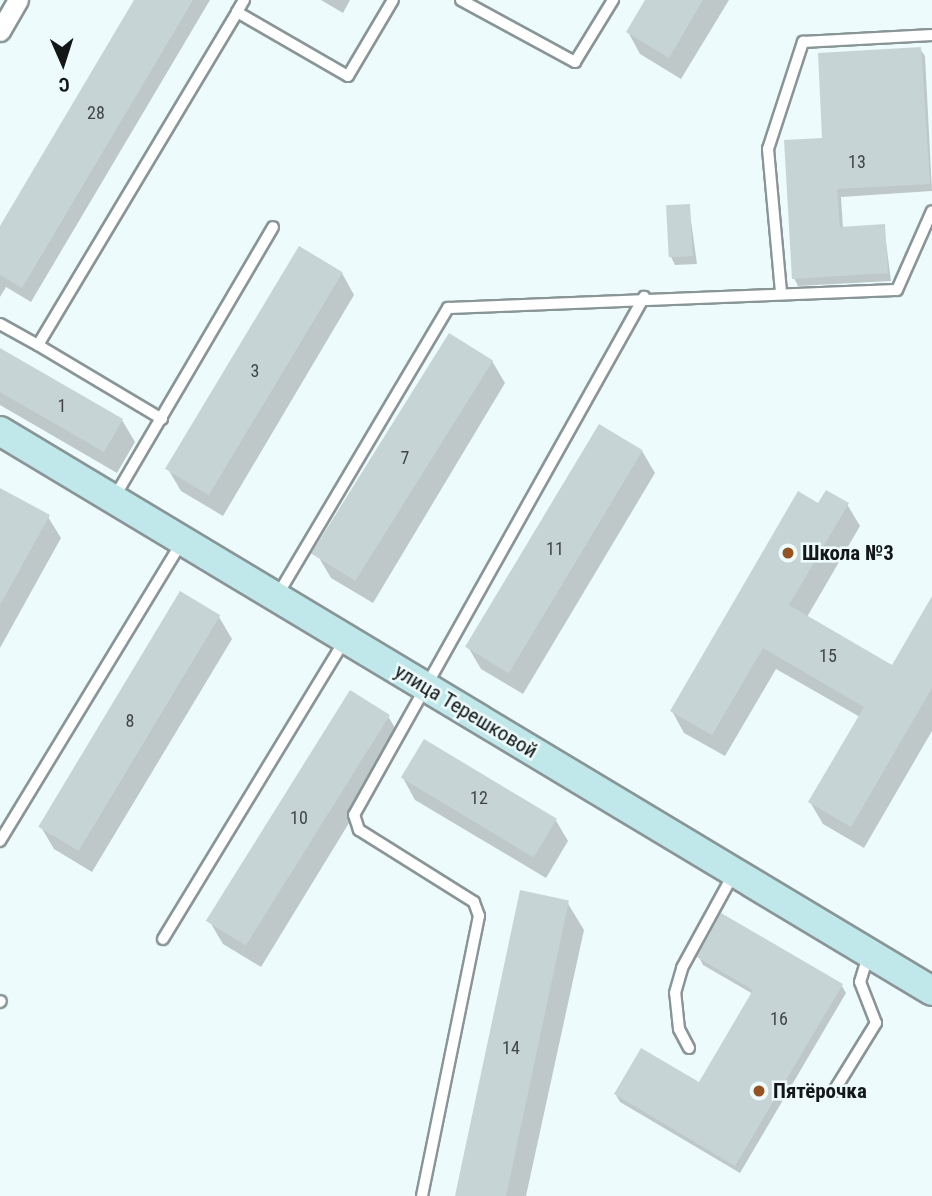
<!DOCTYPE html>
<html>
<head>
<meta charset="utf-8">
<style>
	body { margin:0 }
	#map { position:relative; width:932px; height:1196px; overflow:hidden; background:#eefbfc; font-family:"Roboto Condensed",sans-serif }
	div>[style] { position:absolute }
	.shadow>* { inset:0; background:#0003 }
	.building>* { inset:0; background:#c7d4d5; transform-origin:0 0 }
	.roads { filter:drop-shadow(2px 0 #899596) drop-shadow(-2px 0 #899596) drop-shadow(0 2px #899596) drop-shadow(0 -2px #899596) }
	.lane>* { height:10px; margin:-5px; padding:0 5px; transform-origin:5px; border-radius:5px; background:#fff }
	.street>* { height:19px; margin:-9.5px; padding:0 9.5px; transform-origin:9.5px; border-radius:9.5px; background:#fff }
	.secondary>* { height:28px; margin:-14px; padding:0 14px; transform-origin:14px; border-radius:14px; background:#c0e8eb }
	.dots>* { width:19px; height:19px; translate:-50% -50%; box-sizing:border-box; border:4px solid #eefbfc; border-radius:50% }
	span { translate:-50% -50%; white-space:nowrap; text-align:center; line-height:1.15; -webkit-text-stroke:5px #eefbfc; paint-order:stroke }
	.number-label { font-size:18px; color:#404646 }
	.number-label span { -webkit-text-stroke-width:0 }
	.poi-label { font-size:21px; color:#131717; font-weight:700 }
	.left { translate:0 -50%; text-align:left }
	.street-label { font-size:21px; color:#131717 }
	.north { position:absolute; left:28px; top:28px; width:70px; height:70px; -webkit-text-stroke:5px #eefbfc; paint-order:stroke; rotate:177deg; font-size:19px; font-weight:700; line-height:28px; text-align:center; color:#131717 }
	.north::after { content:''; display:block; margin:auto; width:24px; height:32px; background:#131717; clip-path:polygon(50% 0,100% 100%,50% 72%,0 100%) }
</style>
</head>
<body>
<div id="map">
	<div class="shadow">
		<div style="clip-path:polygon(136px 0,210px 0,31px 302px,6px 287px,0 297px,0 229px)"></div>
		<div style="clip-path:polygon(321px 0,350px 0,343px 13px)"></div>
		<div style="clip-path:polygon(647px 0,729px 0,681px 79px,640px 54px,628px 32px)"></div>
		<div style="clip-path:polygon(920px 49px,925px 56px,932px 191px,841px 197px,843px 228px,884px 226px,891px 281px,798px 286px,794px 278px,824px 139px)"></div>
		<div style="clip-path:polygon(689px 206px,697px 264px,675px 265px,671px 257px)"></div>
		<div style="clip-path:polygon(342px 273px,354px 295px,223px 516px,181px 491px,168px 469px)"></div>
		<div style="clip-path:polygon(0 350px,122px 420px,135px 442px,117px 473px,0 405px)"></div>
		<div style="clip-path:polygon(492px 361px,505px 383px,373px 603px,331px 578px,318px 556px)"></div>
		<div style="clip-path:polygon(642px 451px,655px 473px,523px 694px,481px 669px,468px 647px)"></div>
		<div style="clip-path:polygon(0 501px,48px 517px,61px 538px,0 648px)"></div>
		<div style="clip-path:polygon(847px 504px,860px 526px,807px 617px,893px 667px,932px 600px,932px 731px,864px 848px,823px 824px,810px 802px,860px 717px,776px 669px,725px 756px,684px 733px,672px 711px,819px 505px)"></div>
		<div style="clip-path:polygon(180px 594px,219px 617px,232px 639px,92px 872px,54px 849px,41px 827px)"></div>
		<div style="clip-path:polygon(388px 716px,401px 738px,261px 967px,223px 944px,210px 922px)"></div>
		<div style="clip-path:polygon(403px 778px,555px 819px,568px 841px,546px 878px,415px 800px)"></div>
		<div style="clip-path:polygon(567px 902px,584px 930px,526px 1196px,456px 1196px)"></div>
		<div style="clip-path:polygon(699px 957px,842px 986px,846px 993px,740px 1173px,620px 1102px,616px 1095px,700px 1084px,753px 994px,703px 965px)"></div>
	</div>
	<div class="building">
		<div style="clip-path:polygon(134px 0,193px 0,22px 288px,0 275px,0 226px)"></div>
		<div style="clip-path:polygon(645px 0,703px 0,669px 58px,626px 32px)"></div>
		<div style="clip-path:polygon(921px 47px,930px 184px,837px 189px,840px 227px,885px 224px,888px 273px,792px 279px,784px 140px,822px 138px,818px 53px)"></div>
		<div style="left:690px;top:204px;width:52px;height:24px;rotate:87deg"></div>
		<div style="left:299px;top:246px;width:51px;height:260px;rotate:31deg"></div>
		<div style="left:449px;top:333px;width:52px;height:260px;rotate:32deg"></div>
		<div style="clip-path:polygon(0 348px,123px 419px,104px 452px,0 392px)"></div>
		<div style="left:599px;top:424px;width:51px;height:260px;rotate:31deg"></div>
		<div style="clip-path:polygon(0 488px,50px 515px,0 605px)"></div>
		<div style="clip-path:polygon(826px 490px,849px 503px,789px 605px,892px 665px,932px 596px,932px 688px,851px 827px,808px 802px,864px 707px,763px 648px,712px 735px,670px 711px,798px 491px,818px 503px)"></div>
		<div style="left:180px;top:591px;width:47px;height:275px;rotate:31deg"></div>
		<div style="left:350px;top:690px;width:47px;height:272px;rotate:32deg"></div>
		<div style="left:424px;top:739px;width:155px;height:45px;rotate:31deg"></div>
		<div style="left:520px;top:890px;width:50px;height:313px;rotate:12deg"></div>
		<div style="clip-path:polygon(721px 913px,843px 984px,735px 1166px,614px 1094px,641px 1048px,699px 1082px,753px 990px,697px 957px)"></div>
	</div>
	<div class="roads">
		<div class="lane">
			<div style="left:244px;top:0;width:14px;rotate:120deg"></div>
			<div style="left:237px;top:12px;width:128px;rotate:30deg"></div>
			<div style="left:348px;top:76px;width:88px;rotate:-59.4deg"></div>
			<div style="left:461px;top:0;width:130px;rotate:28.5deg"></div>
			<div style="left:575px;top:62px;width:73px;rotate:-58.5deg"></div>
			<div style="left:781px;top:292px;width:144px;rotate:-95.2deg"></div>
			<div style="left:768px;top:149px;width:113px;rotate:-71.9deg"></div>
			<div style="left:803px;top:42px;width:129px;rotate:-3.1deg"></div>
			<div style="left:0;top:324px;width:43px;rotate:28.9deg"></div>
			<div style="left:162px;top:419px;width:144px;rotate:-149.2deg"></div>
			<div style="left:38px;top:345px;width:388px;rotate:-59.1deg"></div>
			<div style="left:114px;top:498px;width:314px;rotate:-59.6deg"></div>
			<div style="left:277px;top:596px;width:335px;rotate:-59.3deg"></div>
			<div style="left:448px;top:308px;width:449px;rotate:-2.3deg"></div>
			<div style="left:897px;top:290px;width:86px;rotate:-66.1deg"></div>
			<div style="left:0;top:841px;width:349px;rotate:-58.7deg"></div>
			<div style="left:163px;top:939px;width:349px;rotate:-58.7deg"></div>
			<div style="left:0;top:1002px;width:1px;rotate:-45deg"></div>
			<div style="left:689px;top:1048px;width:21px;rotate:-118deg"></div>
			<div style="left:679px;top:1029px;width:36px;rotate:-96deg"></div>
			<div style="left:675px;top:993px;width:26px;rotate:-74deg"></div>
			<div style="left:682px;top:968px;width:108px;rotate:-61.3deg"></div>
			<div style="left:834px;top:1091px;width:80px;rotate:-58.3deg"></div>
			<div style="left:876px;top:1023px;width:44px;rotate:-111.3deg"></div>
			<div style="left:860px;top:982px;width:27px;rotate:-73deg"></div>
			<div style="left:422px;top:1196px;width:286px;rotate:-78.5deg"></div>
			<div style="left:479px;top:916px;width:15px;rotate:-110deg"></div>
			<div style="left:474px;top:902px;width:136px;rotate:-147.9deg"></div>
			<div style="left:359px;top:830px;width:16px;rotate:-108deg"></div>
			<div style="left:354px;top:815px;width:594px;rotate:-60.76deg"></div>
		</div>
		<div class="street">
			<div style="left:0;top:31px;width:36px;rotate:-60deg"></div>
		</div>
		<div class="secondary">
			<div style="left:0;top:431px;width:1087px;rotate:31deg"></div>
		</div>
	</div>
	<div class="dots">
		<div style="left:788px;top:553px;background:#955222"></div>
		<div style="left:759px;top:1091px;background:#955222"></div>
	</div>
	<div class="number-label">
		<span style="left:96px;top:113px">28</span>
		<span style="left:857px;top:162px">13</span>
		<span style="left:255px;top:371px">3</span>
		<span style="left:62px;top:406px">1</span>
		<span style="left:405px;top:458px">7</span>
		<span style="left:555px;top:549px">11</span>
		<span style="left:828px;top:656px">15</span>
		<span style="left:130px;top:721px">8</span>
		<span style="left:479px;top:798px">12</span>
		<span style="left:299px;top:818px">10</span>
		<span style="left:779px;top:1019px">16</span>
		<span style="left:511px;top:1048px">14</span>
	</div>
	<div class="poi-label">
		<span class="left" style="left:802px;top:553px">Школа №3</span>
		<span class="left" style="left:773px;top:1091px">Пятёрочка</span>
	</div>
	<div class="street-label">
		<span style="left:466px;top:711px;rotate:31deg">улица Терешковой</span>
	</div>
	<div class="north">С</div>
</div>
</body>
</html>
